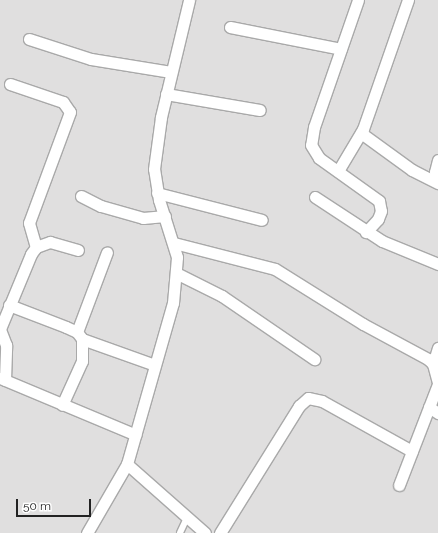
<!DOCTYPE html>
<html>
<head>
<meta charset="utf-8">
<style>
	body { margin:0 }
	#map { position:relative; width:438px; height:533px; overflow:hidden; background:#f2efe9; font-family:Raleway,sans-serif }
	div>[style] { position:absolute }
	.residential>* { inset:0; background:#e0dfdf; transform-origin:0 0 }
	.roads { filter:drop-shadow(1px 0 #a9a9a9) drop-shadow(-1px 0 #a9a9a9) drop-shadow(0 1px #a9a9a9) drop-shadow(0 -1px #a9a9a9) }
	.lane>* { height:5.5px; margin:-2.75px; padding:0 2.75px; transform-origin:2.75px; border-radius:2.75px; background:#fff }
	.street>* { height:11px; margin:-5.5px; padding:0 5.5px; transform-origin:5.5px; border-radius:5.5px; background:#fff }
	span { translate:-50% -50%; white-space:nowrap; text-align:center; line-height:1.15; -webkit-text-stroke:4px #fff; paint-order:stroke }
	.scale { position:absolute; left:16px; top:499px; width:75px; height:18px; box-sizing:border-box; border:2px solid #222; border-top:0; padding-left:5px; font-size:12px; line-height:14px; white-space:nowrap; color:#222; -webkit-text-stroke:3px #fff; paint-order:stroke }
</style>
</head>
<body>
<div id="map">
	<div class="residential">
		<div style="left:0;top:0;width:438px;height:533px"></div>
	</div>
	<div class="roads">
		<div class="lane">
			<div style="left:180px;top:533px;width:17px;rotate:-65deg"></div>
		</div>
		<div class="street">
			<div style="left:358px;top:0;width:134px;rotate:109.1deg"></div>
			<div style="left:314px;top:127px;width:18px;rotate:99deg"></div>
			<div style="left:311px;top:145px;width:15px;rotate:58deg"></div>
			<div style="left:319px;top:158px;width:74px;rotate:35.6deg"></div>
			<div style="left:379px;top:201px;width:10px;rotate:79deg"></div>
			<div style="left:381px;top:211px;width:9px;rotate:111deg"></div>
			<div style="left:378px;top:219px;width:18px;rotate:133deg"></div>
			<div style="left:230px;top:27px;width:113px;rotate:11.2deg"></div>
			<div style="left:29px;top:39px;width:65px;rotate:17.9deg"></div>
			<div style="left:91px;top:59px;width:81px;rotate:9.2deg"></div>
			<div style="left:10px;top:84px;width:56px;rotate:18.8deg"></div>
			<div style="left:63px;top:102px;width:12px;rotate:55deg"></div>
			<div style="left:70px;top:112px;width:118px;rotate:110.3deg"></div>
			<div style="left:29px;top:223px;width:25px;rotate:74deg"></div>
			<div style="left:166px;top:94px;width:95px;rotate:9.7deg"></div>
			<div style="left:361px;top:133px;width:63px;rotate:36deg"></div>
			<div style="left:412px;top:170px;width:29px;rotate:27deg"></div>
			<div style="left:438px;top:160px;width:12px;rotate:104deg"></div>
			<div style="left:435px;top:172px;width:9px;rotate:72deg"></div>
			<div style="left:338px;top:171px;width:49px;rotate:-59.2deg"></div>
			<div style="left:363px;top:129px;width:137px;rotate:-70.8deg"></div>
			<div style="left:157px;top:193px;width:108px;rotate:14.4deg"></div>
			<div style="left:81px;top:196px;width:22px;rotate:27deg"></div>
			<div style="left:101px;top:206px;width:44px;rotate:15.9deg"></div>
			<div style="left:143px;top:218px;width:22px;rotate:-5deg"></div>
			<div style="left:315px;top:197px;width:80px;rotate:33.3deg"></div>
			<div style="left:382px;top:241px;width:61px;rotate:22.3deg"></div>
			<div style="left:174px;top:243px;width:104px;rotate:14.4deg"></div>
			<div style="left:275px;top:269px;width:104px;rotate:32deg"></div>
			<div style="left:363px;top:324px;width:74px;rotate:28.3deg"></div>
			<div style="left:428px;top:359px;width:7px;rotate:45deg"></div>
			<div style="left:433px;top:364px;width:20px;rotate:75deg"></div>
			<div style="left:178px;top:274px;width:49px;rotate:26.6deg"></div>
			<div style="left:222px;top:296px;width:112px;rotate:34.4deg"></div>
			<div style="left:9px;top:305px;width:61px;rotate:21.1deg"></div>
			<div style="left:66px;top:327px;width:12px;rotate:24deg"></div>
			<div style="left:77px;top:332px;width:9px;rotate:54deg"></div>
			<div style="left:82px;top:339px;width:22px;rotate:90deg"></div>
			<div style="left:82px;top:361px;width:48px;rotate:114.4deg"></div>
			<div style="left:77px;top:332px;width:85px;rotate:-69.4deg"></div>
			<div style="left:82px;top:339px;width:77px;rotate:19.6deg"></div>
			<div style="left:433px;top:364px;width:17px;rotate:-73deg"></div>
			<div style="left:0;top:378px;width:147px;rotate:22.7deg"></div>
			<div style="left:5px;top:380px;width:35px;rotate:-88deg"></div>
			<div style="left:6px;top:345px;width:17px;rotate:-111deg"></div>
			<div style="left:0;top:329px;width:81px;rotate:-67.5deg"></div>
			<div style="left:31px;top:254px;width:9px;rotate:-54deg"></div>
			<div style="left:36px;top:247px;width:15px;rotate:-20deg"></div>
			<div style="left:50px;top:242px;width:29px;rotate:16deg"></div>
			<div style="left:429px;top:407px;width:11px;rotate:34deg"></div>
			<div style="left:127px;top:464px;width:104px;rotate:41.5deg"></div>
			<div style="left:399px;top:485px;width:108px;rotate:-68.9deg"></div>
			<div style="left:87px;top:533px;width:80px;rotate:-59.9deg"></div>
			<div style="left:127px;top:464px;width:167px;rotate:-74.1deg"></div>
			<div style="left:173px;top:303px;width:46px;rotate:-85deg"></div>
			<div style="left:177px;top:257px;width:60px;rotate:-107.5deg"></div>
			<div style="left:159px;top:200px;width:31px;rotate:-99deg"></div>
			<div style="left:154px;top:169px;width:52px;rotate:-82.3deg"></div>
			<div style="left:161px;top:117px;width:120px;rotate:-76.5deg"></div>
			<div style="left:220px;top:533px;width:150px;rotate:-58.1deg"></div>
			<div style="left:299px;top:406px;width:12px;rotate:-42deg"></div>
			<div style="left:308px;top:398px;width:14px;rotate:12deg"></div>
			<div style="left:322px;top:401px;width:103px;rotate:29.1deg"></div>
		</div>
	</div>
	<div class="scale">50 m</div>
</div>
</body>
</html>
